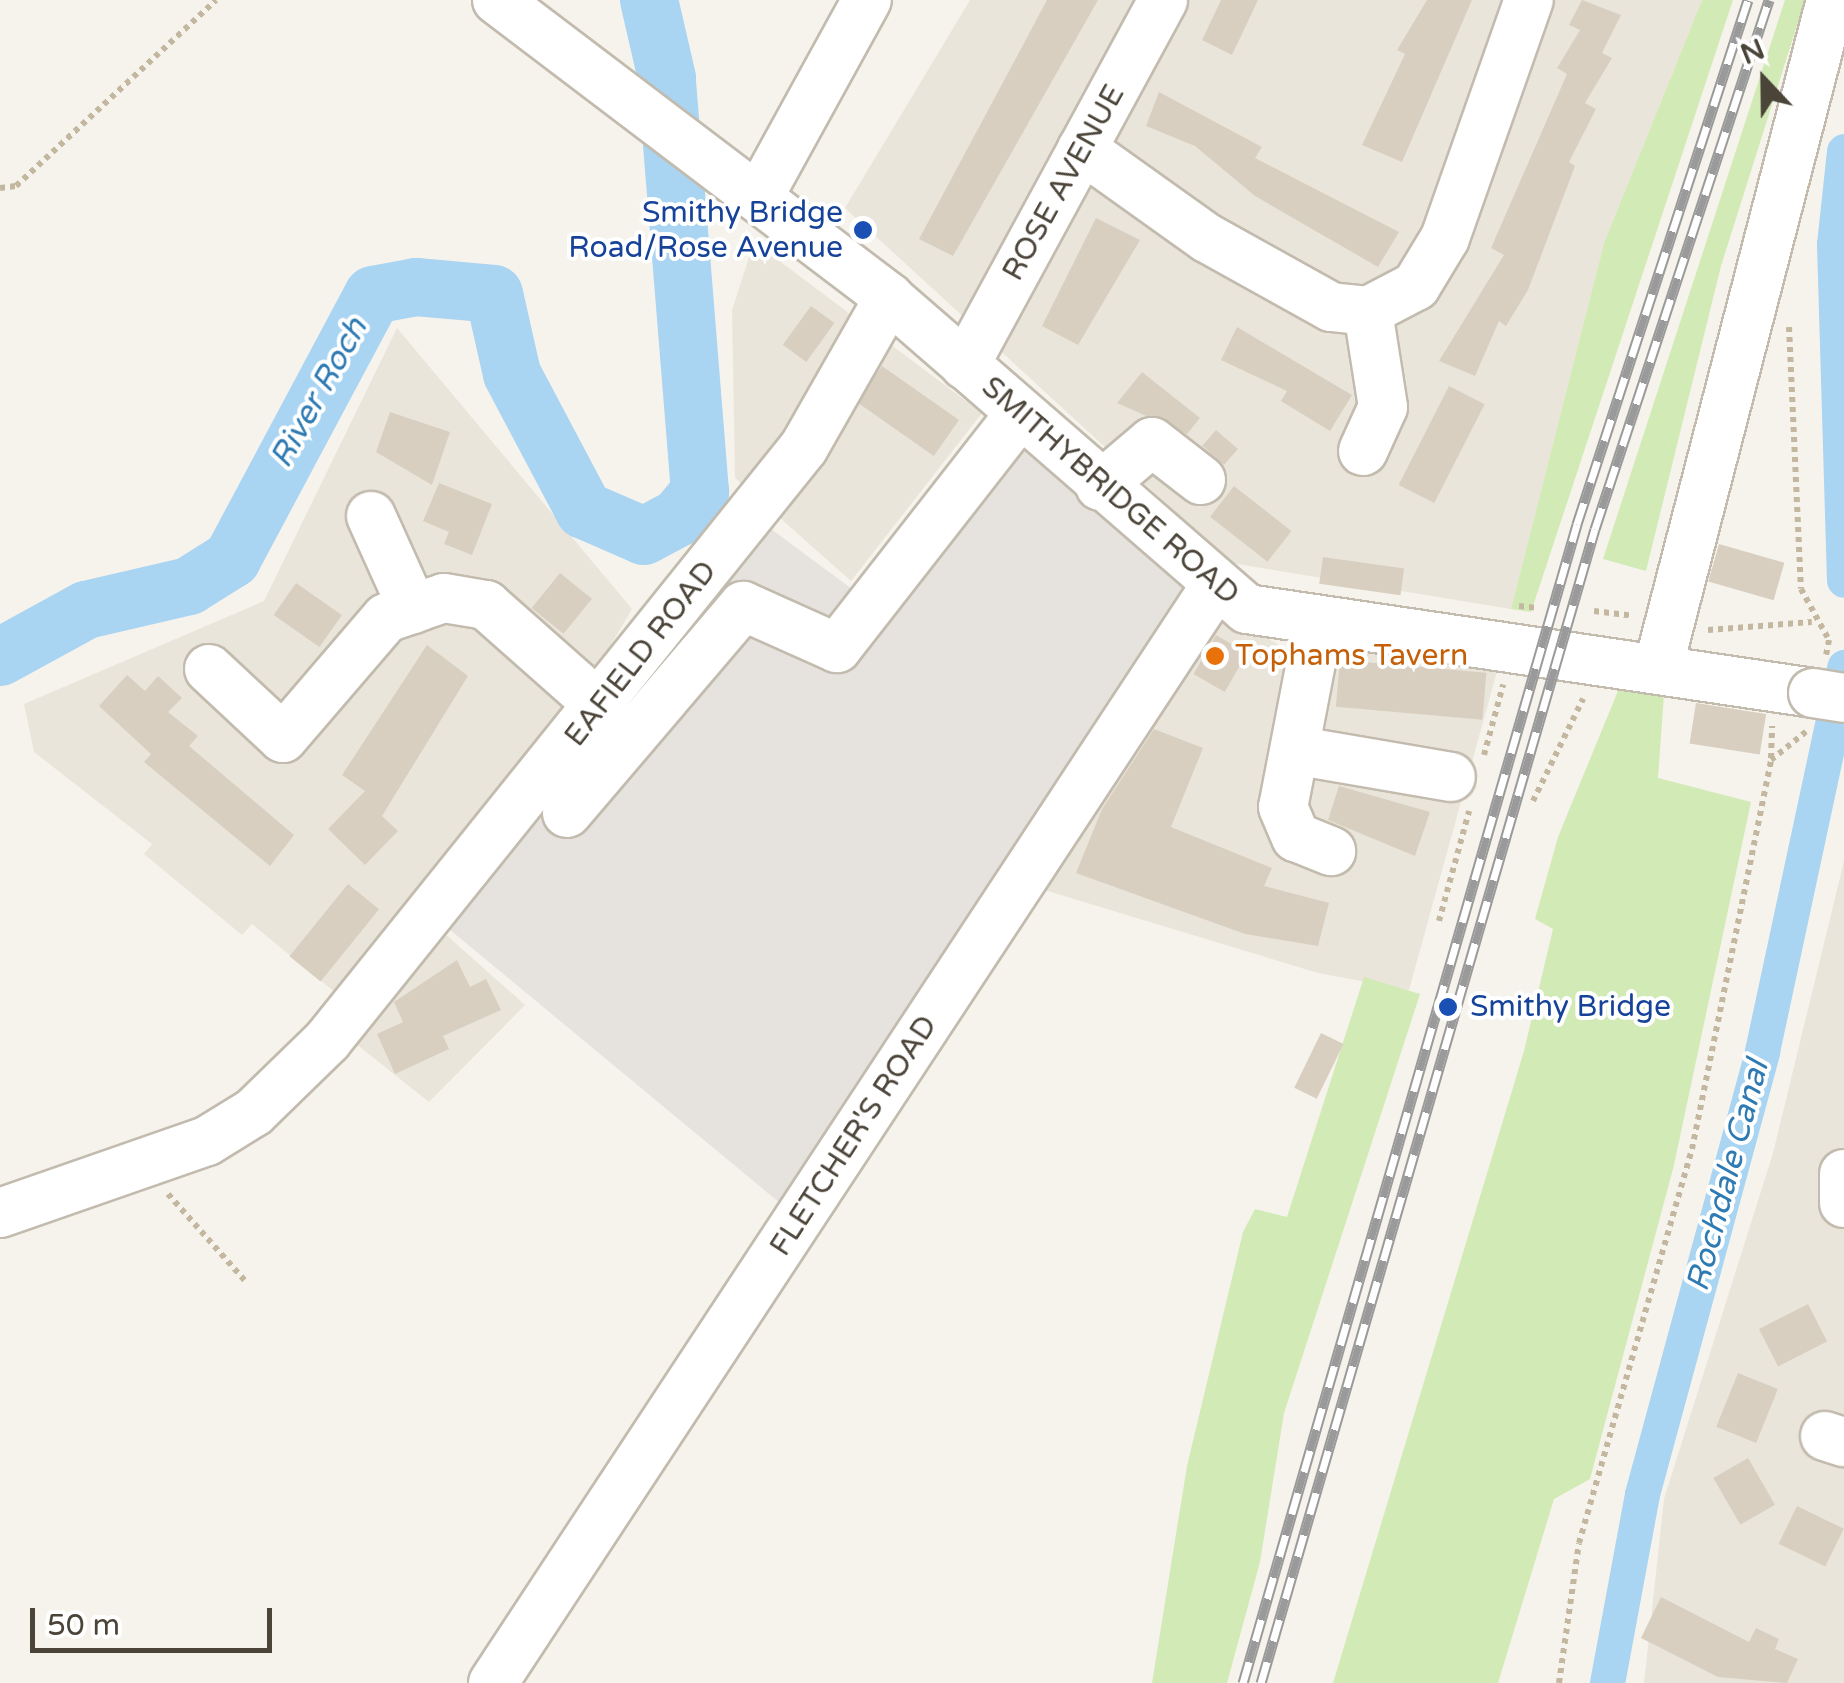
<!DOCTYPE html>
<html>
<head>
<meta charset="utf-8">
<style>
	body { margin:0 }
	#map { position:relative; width:1844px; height:1683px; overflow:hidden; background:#f6f3ec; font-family:"Varela Round",sans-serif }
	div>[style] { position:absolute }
	.residential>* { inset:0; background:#eae5da }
	.industrial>* { inset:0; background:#e6e2dd }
	.green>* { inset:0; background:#d2eab5 }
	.canal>* { height:35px; margin:-17.5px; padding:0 17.5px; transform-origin:17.5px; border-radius:17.5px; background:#a9d4f2 }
	.river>* { height:58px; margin:-29px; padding:0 29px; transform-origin:29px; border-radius:29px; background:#a9d4f2 }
	.building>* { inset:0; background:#d8cfc1; transform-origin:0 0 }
	.path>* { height:6px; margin-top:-3px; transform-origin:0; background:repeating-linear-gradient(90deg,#c4b79f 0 5px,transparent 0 10px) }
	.roads { filter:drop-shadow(2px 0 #c2bbae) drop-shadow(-2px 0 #c2bbae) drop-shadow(0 2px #c2bbae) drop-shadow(0 -2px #c2bbae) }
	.minor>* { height:48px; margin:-24px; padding:0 24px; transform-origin:24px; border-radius:24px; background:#fff }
	.rail>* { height:11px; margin-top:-5.5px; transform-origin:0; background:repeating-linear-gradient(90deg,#fff 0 22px,#9a9a9a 0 44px); box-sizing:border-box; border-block:2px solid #9a9a9a }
	.bridges { filter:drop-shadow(2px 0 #c2bbae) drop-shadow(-2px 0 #c2bbae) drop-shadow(0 2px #c2bbae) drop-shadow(0 -2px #c2bbae) }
	.minor-bridge>* { height:48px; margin:-24px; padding:0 24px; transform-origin:24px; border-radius:24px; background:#fff }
	.dots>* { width:28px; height:28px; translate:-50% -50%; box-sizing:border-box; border:5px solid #fff; border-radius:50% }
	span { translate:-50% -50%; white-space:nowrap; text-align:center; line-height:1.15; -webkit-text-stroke:8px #fff; paint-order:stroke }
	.street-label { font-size:30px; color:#4b4439 }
	.transit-label { font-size:30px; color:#164399 }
	.right { translate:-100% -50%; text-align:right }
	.left { translate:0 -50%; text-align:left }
	.food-label { font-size:30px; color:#c56008 }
	.water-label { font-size:32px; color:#2e7ab2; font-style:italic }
	.north { position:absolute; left:1714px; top:30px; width:100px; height:100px; -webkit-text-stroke:8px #fff; paint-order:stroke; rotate:338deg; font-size:28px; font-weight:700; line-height:40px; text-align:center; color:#4b4439 }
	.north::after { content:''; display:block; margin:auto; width:35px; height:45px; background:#4b4439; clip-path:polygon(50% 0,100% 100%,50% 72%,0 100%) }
	.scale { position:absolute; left:30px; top:1608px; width:242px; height:45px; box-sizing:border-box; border:5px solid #4b4439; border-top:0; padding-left:12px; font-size:30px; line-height:35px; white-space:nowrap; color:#4b4439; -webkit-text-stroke:8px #fff; paint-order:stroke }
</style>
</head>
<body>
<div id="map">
	<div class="residential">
		<div style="clip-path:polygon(970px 0,1702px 0,1604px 243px,1511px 609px,1231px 563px,845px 208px)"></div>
		<div style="clip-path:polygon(754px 242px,982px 413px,851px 581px,735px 478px,732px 310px)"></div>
		<div style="clip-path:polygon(397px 328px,632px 609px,442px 931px,525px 1005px,429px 1102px,341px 1032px,342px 998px,252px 924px,242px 935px,144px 854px,152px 844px,34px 752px,24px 704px,264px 601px)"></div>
		<div style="clip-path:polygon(1220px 610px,1282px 647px,1501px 657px,1409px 990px,1318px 973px,1041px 889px)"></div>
		<div style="clip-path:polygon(1844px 861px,1844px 1683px,1644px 1683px,1664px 1499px,1773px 1153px)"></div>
	</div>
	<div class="industrial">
		<div style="clip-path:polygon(999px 412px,1204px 591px,792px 1213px,449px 929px,759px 520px,856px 592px)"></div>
	</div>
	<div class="green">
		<div style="clip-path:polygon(1702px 0,1733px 0,1531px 612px,1511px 609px,1604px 243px)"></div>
		<div style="clip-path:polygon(1785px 0,1805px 0,1721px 266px,1646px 571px,1603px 559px)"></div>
		<div style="clip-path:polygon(1620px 686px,1664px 694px,1658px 778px,1751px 802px,1674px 1165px,1590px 1479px,1554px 1499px,1498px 1683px,1333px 1683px,1524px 1051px,1553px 929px,1535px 919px,1558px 837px)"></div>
		<div style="clip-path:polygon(1364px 977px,1420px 994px,1284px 1413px,1260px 1562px,1227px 1683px,1152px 1683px,1187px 1466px,1243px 1232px,1255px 1209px,1287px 1217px)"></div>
	</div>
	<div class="canal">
		<div style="left:1844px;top:151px;width:94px;rotate:96.1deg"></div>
		<div style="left:1834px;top:244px;width:336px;rotate:88.3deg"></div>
		<div style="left:1607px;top:1683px;width:192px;rotate:-79.5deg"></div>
		<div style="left:1642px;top:1494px;width:459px;rotate:-74.8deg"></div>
		<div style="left:1762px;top:1051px;width:393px;rotate:-77.9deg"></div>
	</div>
	<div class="river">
		<div style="left:0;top:657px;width:98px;rotate:-28.7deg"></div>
		<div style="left:86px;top:610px;width:106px;rotate:-13.1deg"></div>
		<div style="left:189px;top:586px;width:51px;rotate:-32.1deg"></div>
		<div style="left:232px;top:559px;width:299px;rotate:-61.9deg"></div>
		<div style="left:373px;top:295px;width:44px;rotate:-10.5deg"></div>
		<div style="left:416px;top:287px;width:78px;rotate:5.1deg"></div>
		<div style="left:494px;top:294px;width:82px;rotate:77.3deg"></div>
		<div style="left:512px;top:374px;width:154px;rotate:62.1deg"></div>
		<div style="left:584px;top:510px;width:65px;rotate:23.4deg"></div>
		<div style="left:644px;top:536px;width:40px;rotate:-28deg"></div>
		<div style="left:679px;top:517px;width:33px;rotate:-50deg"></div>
		<div style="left:700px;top:492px;width:415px;rotate:-94.6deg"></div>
		<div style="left:667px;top:78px;width:80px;rotate:-103deg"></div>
	</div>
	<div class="building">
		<div style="clip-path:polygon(1047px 0,1098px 0,953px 256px,919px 239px)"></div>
		<div style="clip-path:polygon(1221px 0,1258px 0,1232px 55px,1202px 40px)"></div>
		<div style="clip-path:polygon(1427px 0,1472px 0,1402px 162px,1362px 145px,1405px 54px,1397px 50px)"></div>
		<div style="clip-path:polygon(1582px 0,1621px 15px,1602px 53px,1612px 58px,1585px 103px,1596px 109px,1569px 162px,1575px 166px,1528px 290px,1506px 326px,1499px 321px,1475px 376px,1439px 361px,1504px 255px,1491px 248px,1567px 74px,1557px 68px,1580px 30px,1569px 25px)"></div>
		<div style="clip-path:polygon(1159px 92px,1262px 147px,1255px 158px,1399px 232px,1378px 267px,1255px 196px,1195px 146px,1146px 126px)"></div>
		<div style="clip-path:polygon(1096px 218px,1140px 240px,1078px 345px,1042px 326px)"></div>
		<div style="left:811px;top:306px;width:29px;height:48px;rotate:36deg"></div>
		<div style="clip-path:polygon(1237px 327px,1352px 395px,1330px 431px,1281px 401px,1287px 391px,1221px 360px)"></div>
		<div style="left:882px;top:366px;width:94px;height:44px;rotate:35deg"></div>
		<div style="clip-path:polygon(1142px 372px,1200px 418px,1187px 434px,1117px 403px)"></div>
		<div style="left:1449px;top:386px;width:40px;height:111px;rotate:27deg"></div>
		<div style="clip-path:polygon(390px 412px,450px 432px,432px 485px,376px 452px)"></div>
		<div style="left:1216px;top:430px;width:29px;height:21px;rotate:41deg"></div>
		<div style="clip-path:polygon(439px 483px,492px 504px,472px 555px,444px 544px,449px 532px,423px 521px)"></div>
		<div style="left:1234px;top:486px;width:73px;height:39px;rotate:38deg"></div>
		<div style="left:1719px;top:544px;width:68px;height:39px;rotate:16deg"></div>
		<div style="left:1323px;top:557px;width:82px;height:27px;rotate:8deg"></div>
		<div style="left:560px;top:573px;width:41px;height:45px;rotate:39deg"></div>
		<div style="left:296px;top:583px;width:56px;height:39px;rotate:35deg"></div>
		<div style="left:1216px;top:635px;width:36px;height:45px;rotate:30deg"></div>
		<div style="clip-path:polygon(427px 645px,468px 676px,382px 816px,398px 831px,365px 865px,328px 829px,365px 791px,342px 775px)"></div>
		<div style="left:1340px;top:660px;width:147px;height:47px;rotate:5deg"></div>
		<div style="clip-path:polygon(127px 675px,145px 691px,158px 676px,182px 698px,168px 712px,198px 736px,189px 746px,294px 835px,270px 866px,144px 762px,151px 754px,99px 706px)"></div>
		<div style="left:1696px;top:703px;width:71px;height:41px;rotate:9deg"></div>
		<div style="clip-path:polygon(1154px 729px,1203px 748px,1171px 827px,1272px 868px,1264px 886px,1329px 903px,1318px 946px,1245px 934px,1076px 873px,1102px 809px)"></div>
		<div style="clip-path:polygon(1339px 786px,1430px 812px,1415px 856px,1328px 820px)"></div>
		<div style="left:348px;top:884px;width:40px;height:93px;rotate:39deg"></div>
		<div style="clip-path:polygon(457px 960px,470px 987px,486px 979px,501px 1010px,443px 1036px,449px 1049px,395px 1074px,377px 1034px,403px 1022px,394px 1002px)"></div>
		<div style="left:1321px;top:1033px;width:25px;height:61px;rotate:26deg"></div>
		<div style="left:1808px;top:1304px;width:42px;height:55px;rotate:63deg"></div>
		<div style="left:1738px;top:1373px;width:43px;height:58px;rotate:22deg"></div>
		<div style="left:1748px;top:1458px;width:54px;height:40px;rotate:60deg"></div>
		<div style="left:1797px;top:1506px;width:52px;height:42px;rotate:26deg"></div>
		<div style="clip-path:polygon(1661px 1597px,1749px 1642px,1756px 1628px,1779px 1639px,1775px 1649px,1798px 1659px,1787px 1683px,1718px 1677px,1641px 1638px)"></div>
	</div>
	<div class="path">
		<div style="left:0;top:188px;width:16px;rotate:-7deg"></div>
		<div style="left:16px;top:186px;width:273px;rotate:-42.9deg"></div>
		<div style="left:1789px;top:327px;width:262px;rotate:87.4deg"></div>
		<div style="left:1801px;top:589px;width:58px;rotate:61.2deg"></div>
		<div style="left:1829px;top:640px;width:15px;rotate:101deg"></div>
		<div style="left:1519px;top:606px;width:18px;rotate:6deg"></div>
		<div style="left:1594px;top:611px;width:39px;rotate:7deg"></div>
		<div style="left:1708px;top:630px;width:104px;rotate:-4.4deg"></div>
		<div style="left:1484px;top:755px;width:73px;rotate:-74.8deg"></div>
		<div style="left:1771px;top:758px;width:32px;rotate:-88deg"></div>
		<div style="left:1533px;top:801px;width:114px;rotate:-63.9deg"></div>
		<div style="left:1439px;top:921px;width:114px;rotate:-74.7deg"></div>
		<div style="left:168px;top:1194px;width:119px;rotate:48.4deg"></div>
		<div style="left:1559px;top:1683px;width:141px;rotate:-81.9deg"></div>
		<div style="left:1579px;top:1543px;width:410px;rotate:-74deg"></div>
		<div style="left:1692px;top:1149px;width:397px;rotate:-78.5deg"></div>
		<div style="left:1771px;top:760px;width:48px;rotate:-39deg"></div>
	</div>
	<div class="roads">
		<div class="minor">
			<div style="left:497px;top:0;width:492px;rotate:37.2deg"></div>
			<div style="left:889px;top:298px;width:474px;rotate:41deg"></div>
			<div style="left:1247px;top:609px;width:572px;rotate:8.44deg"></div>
			<div style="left:1082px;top:149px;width:153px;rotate:35.5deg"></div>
			<div style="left:1207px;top:238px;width:142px;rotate:29.1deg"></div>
			<div style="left:1331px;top:307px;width:37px;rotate:6deg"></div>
			<div style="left:1368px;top:311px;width:54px;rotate:-27.5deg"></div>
			<div style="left:1416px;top:286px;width:56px;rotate:-58.9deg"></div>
			<div style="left:1445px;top:238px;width:252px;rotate:-70.6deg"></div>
			<div style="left:758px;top:198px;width:226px;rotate:-61.2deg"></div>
			<div style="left:965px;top:365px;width:415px;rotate:-61.5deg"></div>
			<div style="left:1363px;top:451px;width:48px;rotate:-65.6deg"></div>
			<div style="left:1383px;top:407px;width:97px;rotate:-98.9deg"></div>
			<div style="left:1100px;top:486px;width:68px;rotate:-40.2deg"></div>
			<div style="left:1152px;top:442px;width:62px;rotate:37.8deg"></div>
			<div style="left:371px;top:516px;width:102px;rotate:65.7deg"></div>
			<div style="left:1318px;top:626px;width:184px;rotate:100.9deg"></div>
			<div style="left:1283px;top:807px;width:33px;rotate:67deg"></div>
			<div style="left:1296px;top:837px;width:38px;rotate:22deg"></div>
			<div style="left:1658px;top:668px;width:690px;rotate:-75.48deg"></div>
			<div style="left:209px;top:669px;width:101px;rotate:43deg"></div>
			<div style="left:283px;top:738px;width:158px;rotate:-49.4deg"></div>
			<div style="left:386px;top:618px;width:61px;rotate:-19deg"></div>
			<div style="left:444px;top:598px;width:43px;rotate:9.5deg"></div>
			<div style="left:486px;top:605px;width:152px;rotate:41.5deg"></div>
			<div style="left:1299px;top:751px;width:154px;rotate:9.7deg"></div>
			<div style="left:567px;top:813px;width:272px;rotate:-49.6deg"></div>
			<div style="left:743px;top:606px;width:103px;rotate:24.1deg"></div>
			<div style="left:837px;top:648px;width:297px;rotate:-52deg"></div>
			<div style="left:1844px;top:1174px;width:29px;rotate:90deg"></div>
			<div style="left:0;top:1213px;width:219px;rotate:-19.2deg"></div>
			<div style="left:207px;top:1141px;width:55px;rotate:-31.7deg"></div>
			<div style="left:254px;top:1112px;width:102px;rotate:-44.2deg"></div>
			<div style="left:327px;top:1041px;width:762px;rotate:-51.23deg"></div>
			<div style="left:804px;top:447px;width:172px;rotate:-60.3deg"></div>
			<div style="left:1825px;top:1436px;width:20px;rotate:18deg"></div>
			<div style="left:493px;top:1683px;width:1311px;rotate:-56.64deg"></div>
		</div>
	</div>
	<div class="rail">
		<div style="left:1243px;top:1683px;width:1206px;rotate:-73.92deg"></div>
		<div style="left:1577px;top:524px;width:551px;rotate:-71.93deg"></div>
		<div style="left:1261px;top:1683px;width:1201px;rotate:-73.86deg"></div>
		<div style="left:1595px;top:529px;width:557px;rotate:-71.79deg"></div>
	</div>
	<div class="bridges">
		<div class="minor-bridge">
			<div style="left:1813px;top:693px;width:31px;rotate:9deg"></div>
		</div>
	</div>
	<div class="dots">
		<div style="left:863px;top:230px;background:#1a4fb4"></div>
		<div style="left:1215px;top:656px;background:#e8710a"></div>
		<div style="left:1448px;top:1007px;background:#1a4fb4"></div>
	</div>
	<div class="street-label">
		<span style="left:1064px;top:183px;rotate:-61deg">ROSE AVENUE</span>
		<span style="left:1110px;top:491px;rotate:41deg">SMITHYBRIDGE ROAD</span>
		<span style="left:641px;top:654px;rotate:-52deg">EAFIELD ROAD</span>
		<span style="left:854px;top:1136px;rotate:-57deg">FLETCHER'S ROAD</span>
	</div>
	<div class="transit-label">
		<span class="right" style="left:843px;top:230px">Smithy Bridge<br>Road/Rose Avenue</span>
		<span class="left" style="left:1470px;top:1007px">Smithy Bridge</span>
	</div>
	<div class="food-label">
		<span class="left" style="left:1235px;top:656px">Tophams Tavern</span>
	</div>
	<div class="water-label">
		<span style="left:319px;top:393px;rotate:-61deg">River Roch</span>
		<span style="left:1728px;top:1176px;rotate:-75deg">Rochdale Canal</span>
	</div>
	<div class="north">N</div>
	<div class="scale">50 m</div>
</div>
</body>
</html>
